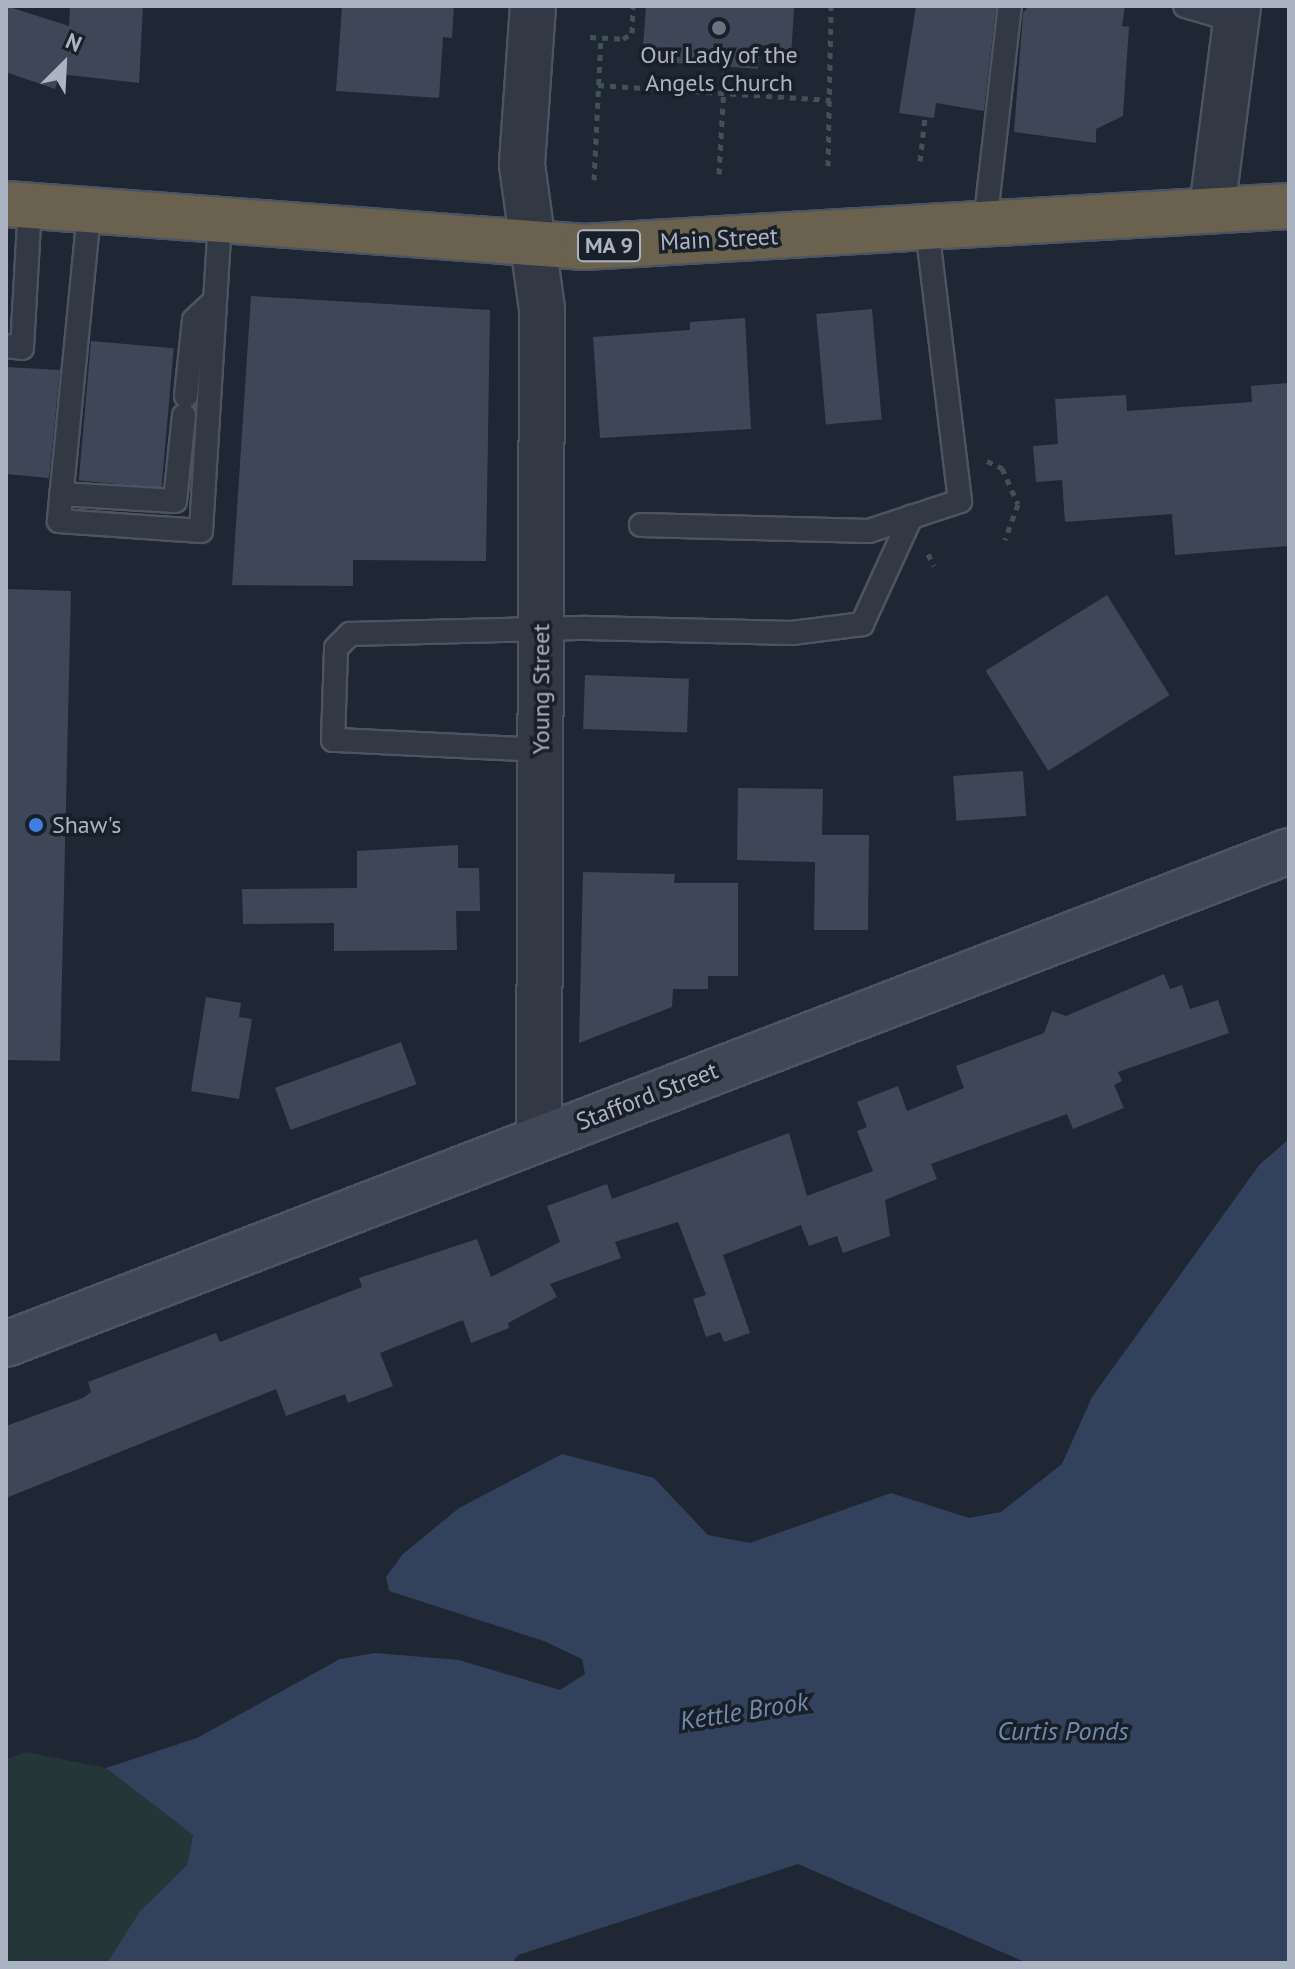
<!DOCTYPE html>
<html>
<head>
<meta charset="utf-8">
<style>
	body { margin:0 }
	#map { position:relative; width:1295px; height:1969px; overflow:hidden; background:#1f2734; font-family:"PT Sans",sans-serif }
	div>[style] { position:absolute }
	.green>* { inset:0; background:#243638 }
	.water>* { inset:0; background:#32425c }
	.building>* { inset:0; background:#3d4757; transform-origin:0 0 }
	.path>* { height:5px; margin-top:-2.5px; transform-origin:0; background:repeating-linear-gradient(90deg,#405255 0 6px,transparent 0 12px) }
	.roads { filter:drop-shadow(2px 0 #4d5461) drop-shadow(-2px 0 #4d5461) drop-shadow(0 2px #4d5461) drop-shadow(0 -2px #4d5461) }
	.lane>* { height:22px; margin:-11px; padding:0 11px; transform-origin:11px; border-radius:11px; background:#323945 }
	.street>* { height:44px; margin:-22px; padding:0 22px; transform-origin:22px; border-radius:22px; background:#323945 }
	.secondary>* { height:44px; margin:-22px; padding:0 22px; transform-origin:22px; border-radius:22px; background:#404858 }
	.highway>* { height:44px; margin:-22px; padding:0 22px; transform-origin:22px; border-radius:22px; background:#6b614f }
	.dots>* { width:22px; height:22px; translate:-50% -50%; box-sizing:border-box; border:4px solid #181f29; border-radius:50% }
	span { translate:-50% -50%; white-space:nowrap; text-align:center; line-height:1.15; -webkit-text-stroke:7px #181f29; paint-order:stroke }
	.shield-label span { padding:2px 6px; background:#181f29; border:2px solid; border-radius:6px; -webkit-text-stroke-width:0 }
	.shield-label { font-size:22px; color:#acb4c3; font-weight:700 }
	.poi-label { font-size:24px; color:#acb4c3 }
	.left { translate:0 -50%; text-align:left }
	.street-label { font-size:24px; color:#acb4c3 }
	.water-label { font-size:26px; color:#748aab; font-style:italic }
	.frame { position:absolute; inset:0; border:8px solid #acb4c3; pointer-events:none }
	.north { position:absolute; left:24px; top:24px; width:80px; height:80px; -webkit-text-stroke:6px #181f29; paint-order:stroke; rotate:24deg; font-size:22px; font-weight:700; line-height:32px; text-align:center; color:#acb4c3 }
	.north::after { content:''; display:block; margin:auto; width:28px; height:36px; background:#acb4c3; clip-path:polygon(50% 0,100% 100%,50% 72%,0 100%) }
</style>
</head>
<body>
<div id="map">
	<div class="green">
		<div style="clip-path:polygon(26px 1752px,106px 1768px,193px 1835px,187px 1865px,140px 1911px,107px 1963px,6px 1963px,6px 1759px)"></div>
	</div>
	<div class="water">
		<div style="clip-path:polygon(1289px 1139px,1289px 1963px,1027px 1963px,798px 1864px,518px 1955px,512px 1963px,107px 1963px,140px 1911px,187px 1865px,193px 1835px,106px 1768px,197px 1738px,340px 1659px,375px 1653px,459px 1660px,560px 1690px,585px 1674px,582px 1659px,544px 1641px,389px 1591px,386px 1577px,403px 1554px,459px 1508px,562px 1454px,654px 1478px,708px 1535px,750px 1543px,891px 1493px,969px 1518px,1001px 1512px,1062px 1464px,1092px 1397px,1260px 1164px)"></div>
	</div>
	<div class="building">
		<div style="clip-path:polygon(6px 6px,69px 26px,70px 6px,143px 6px,139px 83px,60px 74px,55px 89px,6px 72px)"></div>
		<div style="clip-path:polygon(342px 6px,454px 6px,452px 38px,443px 37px,439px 98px,336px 91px)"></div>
		<div style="clip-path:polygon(646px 6px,794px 8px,791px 58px,759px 55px,758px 69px,675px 63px,676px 50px,643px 48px)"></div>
		<div style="clip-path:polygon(916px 6px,996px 8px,984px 111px,936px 103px,934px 118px,899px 113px)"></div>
		<div style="clip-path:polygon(1029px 6px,1125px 6px,1122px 26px,1129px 27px,1123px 116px,1096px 129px,1096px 143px,1014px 132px,1023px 13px)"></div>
		<div style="clip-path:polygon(251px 296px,490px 310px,486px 561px,353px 560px,353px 586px,232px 585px)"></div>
		<div style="left:872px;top:309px;width:111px;height:56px;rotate:85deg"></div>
		<div style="clip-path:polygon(745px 318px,751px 429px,600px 438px,593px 337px,690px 330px,690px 322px)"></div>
		<div style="left:91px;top:341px;width:83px;height:140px;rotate:5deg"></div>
		<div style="clip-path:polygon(6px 367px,60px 370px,49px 478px,6px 474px)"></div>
		<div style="clip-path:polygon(1289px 383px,1289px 546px,1175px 555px,1172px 514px,1065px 522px,1062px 480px,1036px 482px,1033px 446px,1058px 444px,1055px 399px,1126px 395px,1127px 411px,1252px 402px,1251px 386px)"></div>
		<div style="clip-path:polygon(6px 589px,71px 591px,60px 1061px,6px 1060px)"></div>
		<div style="left:1107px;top:595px;width:118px;height:143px;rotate:58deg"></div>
		<div style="left:585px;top:675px;width:104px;height:54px;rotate:2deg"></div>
		<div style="left:1023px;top:771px;width:45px;height:70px;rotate:86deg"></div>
		<div style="clip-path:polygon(738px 788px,823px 789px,822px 835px,869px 835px,868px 930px,814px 930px,815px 862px,737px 860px)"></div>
		<div style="clip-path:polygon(458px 845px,458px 868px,479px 868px,480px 911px,456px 911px,457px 950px,334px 951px,334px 923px,243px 924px,242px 889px,357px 888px,357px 851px)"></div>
		<div style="clip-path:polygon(583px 872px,675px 874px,674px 883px,738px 883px,738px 976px,708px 976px,708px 989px,673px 989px,672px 1007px,579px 1043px)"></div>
		<div style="clip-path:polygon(1164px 974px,1170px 989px,1182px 985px,1190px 1009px,1218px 1000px,1229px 1033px,1118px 1072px,1122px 1081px,1114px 1085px,1124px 1108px,1073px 1129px,1067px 1114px,931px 1164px,937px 1179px,885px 1200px,890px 1236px,843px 1253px,837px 1236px,809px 1246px,801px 1225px,723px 1255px,750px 1333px,724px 1342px,720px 1332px,706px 1337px,693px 1299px,706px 1295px,678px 1222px,615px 1242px,621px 1258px,550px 1284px,557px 1297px,508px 1323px,509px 1328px,471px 1343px,463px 1320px,380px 1353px,393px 1386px,348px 1403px,345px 1394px,286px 1416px,276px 1389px,6px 1498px,6px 1426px,83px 1398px,91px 1392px,88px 1382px,216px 1333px,220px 1342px,362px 1287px,359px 1278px,477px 1239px,491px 1277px,560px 1242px,547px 1206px,607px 1184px,612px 1199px,789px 1133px,807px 1196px,873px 1171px,857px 1131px,867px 1127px,857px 1102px,898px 1086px,907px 1111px,964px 1088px,956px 1066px,1044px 1033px,1052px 1011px,1066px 1016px)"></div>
		<div style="clip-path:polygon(206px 997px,241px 1003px,239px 1017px,252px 1019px,239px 1099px,191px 1091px)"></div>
		<div style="left:401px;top:1042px;width:45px;height:134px;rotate:70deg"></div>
	</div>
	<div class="path">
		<div style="left:590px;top:37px;width:33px;rotate:3deg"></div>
		<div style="left:623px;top:39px;width:11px;rotate:-34deg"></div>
		<div style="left:632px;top:33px;width:27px;rotate:-88deg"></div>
		<div style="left:598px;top:85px;width:233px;rotate:3.7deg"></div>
		<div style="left:920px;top:161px;width:44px;rotate:-83.5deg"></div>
		<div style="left:828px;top:166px;width:160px;rotate:-88.9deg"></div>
		<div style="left:719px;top:174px;width:107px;rotate:-86.8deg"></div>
		<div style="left:594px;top:180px;width:143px;rotate:-87.2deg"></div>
		<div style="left:987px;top:461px;width:17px;rotate:25deg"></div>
		<div style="left:1002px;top:468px;width:39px;rotate:66deg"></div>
		<div style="left:1018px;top:504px;width:38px;rotate:110deg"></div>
		<div style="left:928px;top:554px;width:13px;rotate:63deg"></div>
	</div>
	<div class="roads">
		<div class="lane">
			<div style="left:1185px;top:6px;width:53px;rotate:16.4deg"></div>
			<div style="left:89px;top:213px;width:309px;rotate:95.6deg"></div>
			<div style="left:59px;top:521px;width:142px;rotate:4deg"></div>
			<div style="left:201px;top:531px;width:308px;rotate:-86.5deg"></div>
			<div style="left:985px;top:224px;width:219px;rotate:-83.5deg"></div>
			<div style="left:6px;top:346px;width:16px;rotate:7deg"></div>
			<div style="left:22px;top:348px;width:141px;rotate:-86.8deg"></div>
			<div style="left:186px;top:396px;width:76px;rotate:-84deg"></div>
			<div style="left:194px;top:320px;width:26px;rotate:-43deg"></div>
			<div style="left:61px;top:494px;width:114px;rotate:3.5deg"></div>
			<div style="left:175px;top:501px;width:86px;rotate:-84deg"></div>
			<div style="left:641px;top:525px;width:228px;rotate:1.5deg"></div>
			<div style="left:869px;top:531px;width:96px;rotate:-18.2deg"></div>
			<div style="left:960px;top:501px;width:276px;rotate:-96.9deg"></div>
			<div style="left:541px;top:750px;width:208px;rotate:-177.2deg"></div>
			<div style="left:333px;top:740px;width:92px;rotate:-88.1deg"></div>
			<div style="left:336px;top:648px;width:20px;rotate:-45deg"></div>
			<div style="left:350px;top:634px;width:237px;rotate:-1.5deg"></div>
			<div style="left:587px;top:628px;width:205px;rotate:1.4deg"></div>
			<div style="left:792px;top:633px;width:71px;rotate:-7.3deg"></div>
			<div style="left:862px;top:624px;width:118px;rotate:-65.4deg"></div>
		</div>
		<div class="street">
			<div style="left:533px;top:6px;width:159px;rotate:94deg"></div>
			<div style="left:522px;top:165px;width:146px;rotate:82.1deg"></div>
			<div style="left:542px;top:310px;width:827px;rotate:90.21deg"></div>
			<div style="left:1212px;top:209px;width:205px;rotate:-82.7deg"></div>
		</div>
		<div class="secondary">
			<div style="left:6px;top:1344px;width:1374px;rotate:-21.02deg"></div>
		</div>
		<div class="highway">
			<div style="left:6px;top:204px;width:580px;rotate:4.25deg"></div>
			<div style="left:584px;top:247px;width:706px;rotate:-3.33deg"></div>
		</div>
	</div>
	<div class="dots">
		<div style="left:719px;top:28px;background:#6b7280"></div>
		<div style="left:36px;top:825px;background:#3f7fe0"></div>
	</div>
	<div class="shield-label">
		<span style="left:609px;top:246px">MA 9</span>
	</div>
	<div class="poi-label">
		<span style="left:719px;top:69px">Our Lady of the<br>Angels Church</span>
		<span class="left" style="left:52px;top:825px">Shaw's</span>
	</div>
	<div class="street-label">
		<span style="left:719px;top:239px;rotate:-3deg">Main Street</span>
		<span style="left:541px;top:689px;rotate:-90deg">Young Street</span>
		<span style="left:647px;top:1096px;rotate:-21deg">Stafford Street</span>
	</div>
	<div class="water-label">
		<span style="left:744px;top:1711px;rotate:-9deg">Kettle Brook</span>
		<span style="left:1063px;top:1731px">Curtis Ponds</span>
	</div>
	<div class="frame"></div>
	<div class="north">N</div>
</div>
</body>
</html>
